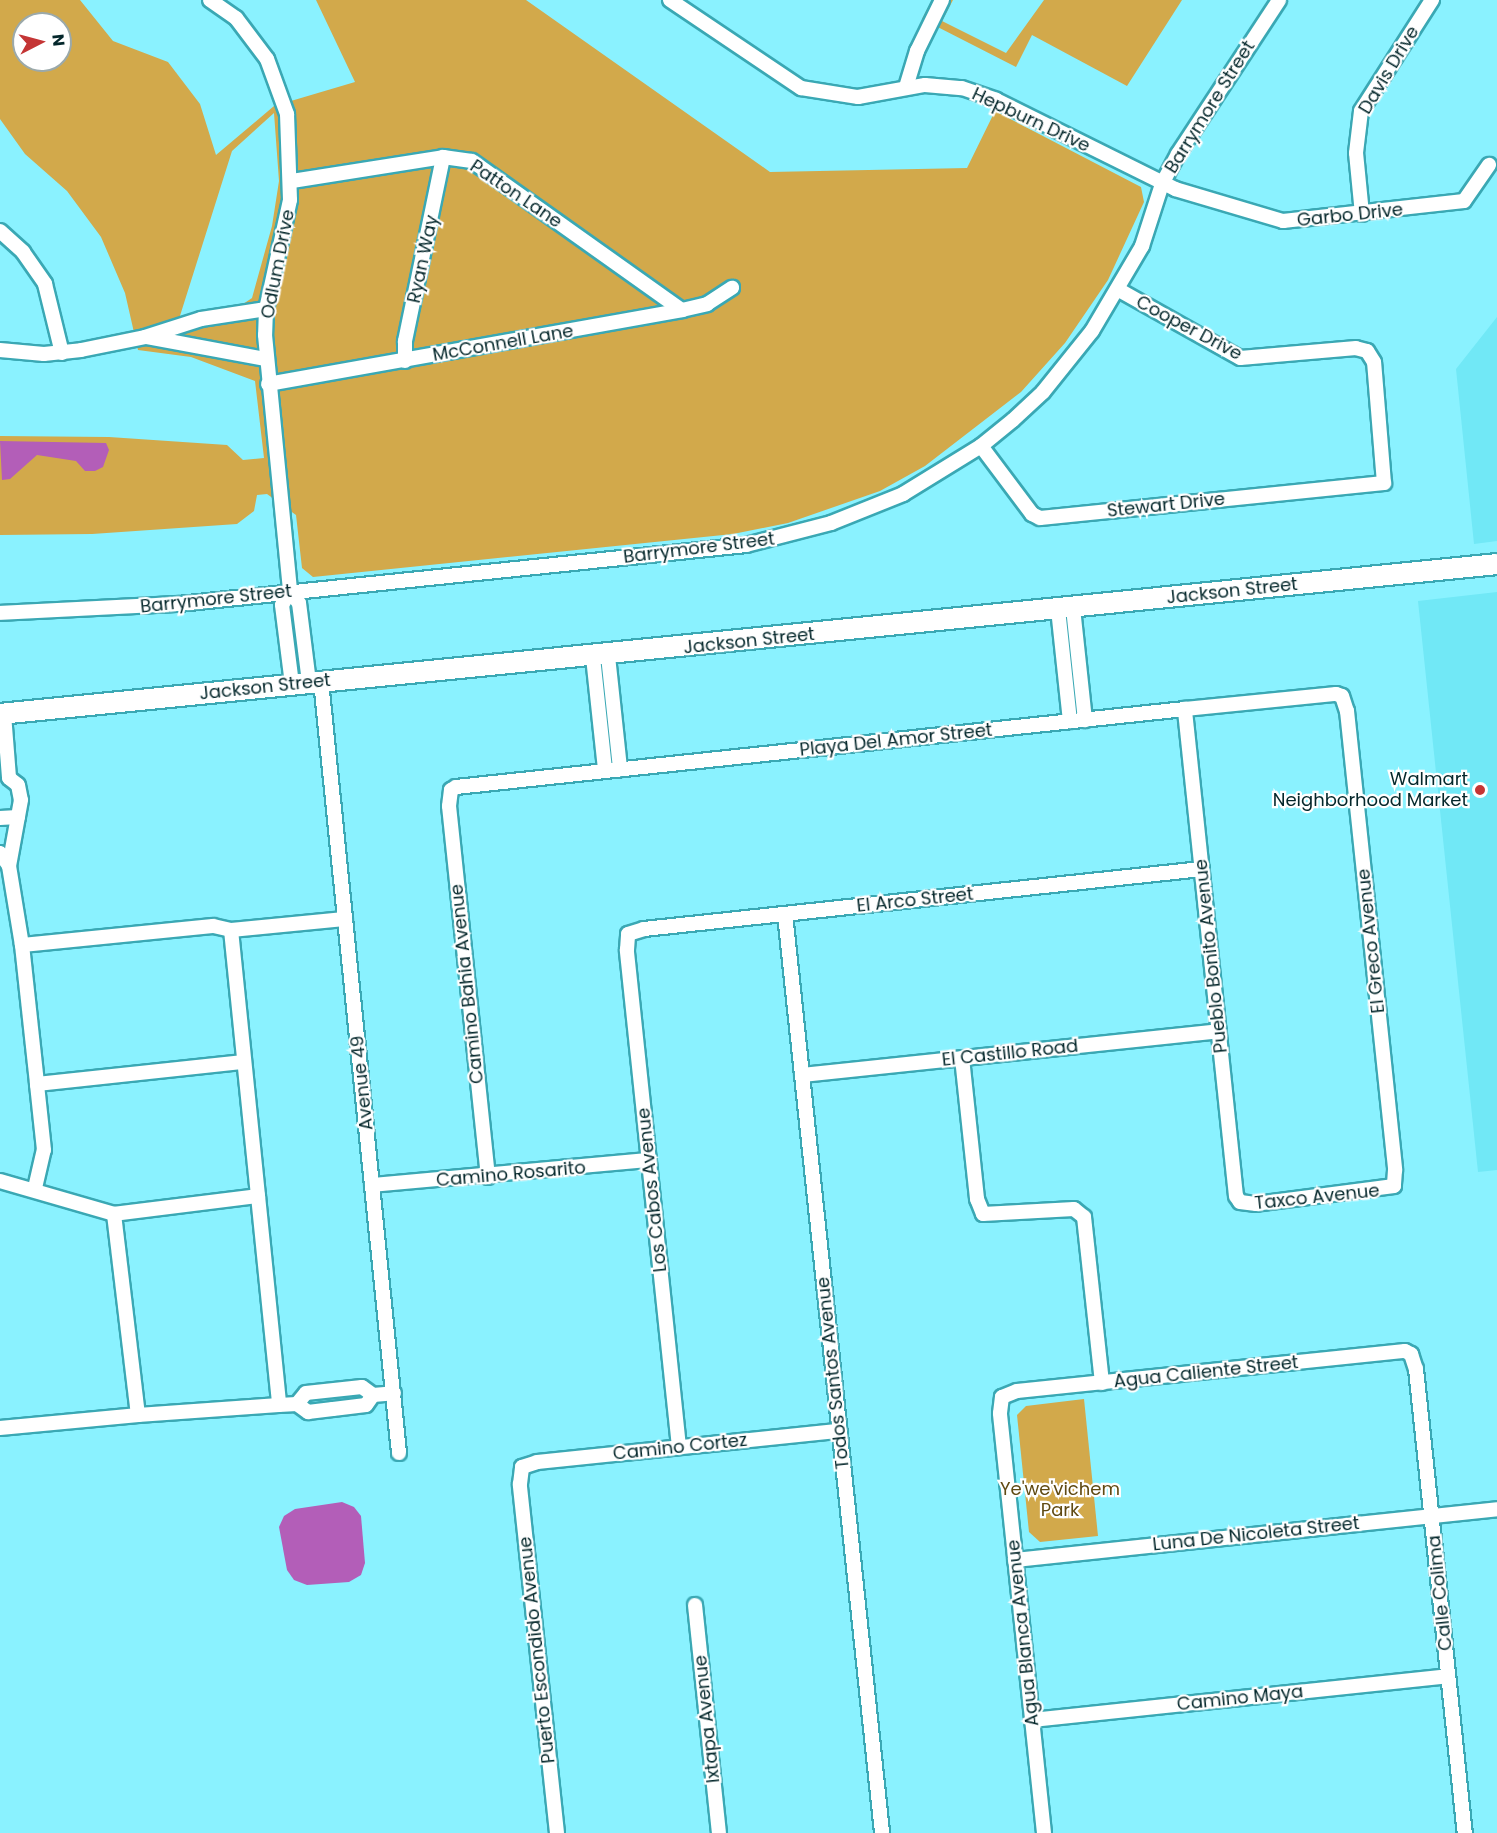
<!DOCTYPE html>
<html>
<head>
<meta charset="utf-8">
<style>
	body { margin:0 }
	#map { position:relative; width:1497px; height:1833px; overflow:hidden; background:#8af2ff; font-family:Poppins,sans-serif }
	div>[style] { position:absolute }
	.built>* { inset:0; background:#71e8f6 }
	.green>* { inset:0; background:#d2a94b }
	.water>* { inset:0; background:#b35eb8 }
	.roads { filter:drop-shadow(2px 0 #3aa8b4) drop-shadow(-2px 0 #3aa8b4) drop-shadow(0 2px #3aa8b4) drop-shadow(0 -2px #3aa8b4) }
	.minor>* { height:14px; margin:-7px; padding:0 7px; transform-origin:7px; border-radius:7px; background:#fff }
	.secondary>* { height:20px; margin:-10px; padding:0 10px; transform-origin:10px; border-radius:10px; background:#fff }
	.dots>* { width:16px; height:16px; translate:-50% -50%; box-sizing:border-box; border:3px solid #fff; border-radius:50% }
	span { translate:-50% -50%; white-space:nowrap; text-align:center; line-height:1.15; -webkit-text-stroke:4.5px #fff; paint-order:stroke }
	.street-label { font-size:18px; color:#04272b }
	.poi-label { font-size:18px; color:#04272b }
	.right { translate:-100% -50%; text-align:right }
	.park-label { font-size:18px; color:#604a13 }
	.north { position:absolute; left:12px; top:12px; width:60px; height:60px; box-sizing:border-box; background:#fff; border:2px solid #9ba9aa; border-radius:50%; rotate:84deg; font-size:16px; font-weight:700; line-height:24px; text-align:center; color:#04272b }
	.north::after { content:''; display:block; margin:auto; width:21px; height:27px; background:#c43535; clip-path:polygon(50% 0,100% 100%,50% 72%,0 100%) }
</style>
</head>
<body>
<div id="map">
	<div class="built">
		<div style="clip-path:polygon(1497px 317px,1497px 541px,1474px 544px,1456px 369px)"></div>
		<div style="clip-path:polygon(1497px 592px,1497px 1170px,1478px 1172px,1418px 601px)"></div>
	</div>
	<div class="green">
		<div style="clip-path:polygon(evenodd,0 0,80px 0,113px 41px,168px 62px,200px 104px,216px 155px,274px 106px,355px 82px,316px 0,526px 0,770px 172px,967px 168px,995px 111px,1141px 187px,1144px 202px,1108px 280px,1065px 343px,1021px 392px,925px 466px,880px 491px,788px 523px,733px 534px,313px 577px,302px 568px,296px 515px,267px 494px,257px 495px,254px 511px,237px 524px,92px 534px,0 535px,0 436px,109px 437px,227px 445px,243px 460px,264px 458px,255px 381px,191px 357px,138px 350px,125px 293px,101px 237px,67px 191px,25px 154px,0 119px,0 0,24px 24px,60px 24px,60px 60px,24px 60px,24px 24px,0 0,274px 113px,279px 181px,272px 226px,252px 298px,243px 304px,179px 319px,232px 151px,274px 113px)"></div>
		<div style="clip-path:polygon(932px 0,953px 0,942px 21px,1006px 53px,1044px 0,1182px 0,1127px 86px,1032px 35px,1016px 67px,922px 19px)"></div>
		<div style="clip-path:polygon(1084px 1399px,1098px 1536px,1040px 1542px,1029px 1532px,1017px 1415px,1026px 1406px)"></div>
	</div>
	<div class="water">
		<div style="clip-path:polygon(0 441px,106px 443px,109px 450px,103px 467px,95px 471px,85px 471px,76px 461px,37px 455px,10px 479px,2px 480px)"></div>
		<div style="clip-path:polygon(342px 1502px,354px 1507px,361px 1516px,365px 1563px,361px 1575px,349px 1582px,307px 1585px,294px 1580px,287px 1570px,279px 1527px,284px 1516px,295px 1509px)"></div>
	</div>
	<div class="roads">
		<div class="minor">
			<div style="left:210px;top:0;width:32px;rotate:35deg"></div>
			<div style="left:236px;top:18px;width:51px;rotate:52.9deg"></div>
			<div style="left:267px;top:59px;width:59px;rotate:70deg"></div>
			<div style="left:287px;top:114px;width:86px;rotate:88deg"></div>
			<div style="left:290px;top:200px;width:112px;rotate:102.4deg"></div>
			<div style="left:266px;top:309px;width:26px;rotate:92deg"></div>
			<div style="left:265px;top:335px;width:258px;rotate:84.4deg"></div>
			<div style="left:290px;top:592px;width:14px;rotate:51deg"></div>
			<div style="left:299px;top:603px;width:80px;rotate:82.8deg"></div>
			<div style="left:670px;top:0;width:158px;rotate:33.9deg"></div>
			<div style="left:801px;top:88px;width:58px;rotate:9deg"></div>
			<div style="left:858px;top:97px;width:68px;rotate:-10.2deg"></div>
			<div style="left:925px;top:85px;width:37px;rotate:5deg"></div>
			<div style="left:962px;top:88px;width:36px;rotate:19deg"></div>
			<div style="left:996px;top:100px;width:200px;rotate:26.4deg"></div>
			<div style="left:1175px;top:189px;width:113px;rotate:16.5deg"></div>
			<div style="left:1283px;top:221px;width:182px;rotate:-6.3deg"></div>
			<div style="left:1464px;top:201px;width:44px;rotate:-55.2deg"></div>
			<div style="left:906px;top:87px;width:38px;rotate:-73deg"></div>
			<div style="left:917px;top:51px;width:57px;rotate:-63.9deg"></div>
			<div style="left:292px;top:181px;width:153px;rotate:-9deg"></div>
			<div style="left:443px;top:157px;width:29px;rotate:8deg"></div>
			<div style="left:472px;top:161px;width:257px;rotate:35.4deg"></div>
			<div style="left:1362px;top:214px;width:61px;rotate:-95.6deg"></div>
			<div style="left:1356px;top:153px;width:42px;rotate:-83.2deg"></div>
			<div style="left:1361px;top:111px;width:132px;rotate:-57.4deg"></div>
			<div style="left:0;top:231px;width:31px;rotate:42deg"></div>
			<div style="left:23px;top:252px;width:39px;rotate:55deg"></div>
			<div style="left:45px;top:284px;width:71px;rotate:76.2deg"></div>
			<div style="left:147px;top:337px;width:121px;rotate:10.5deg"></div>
			<div style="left:0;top:350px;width:44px;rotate:5.2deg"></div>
			<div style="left:44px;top:354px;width:37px;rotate:-6deg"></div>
			<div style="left:81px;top:350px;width:65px;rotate:-11.5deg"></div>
			<div style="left:145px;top:337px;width:59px;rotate:-17.8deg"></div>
			<div style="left:201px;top:319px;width:66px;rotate:-8.7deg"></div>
			<div style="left:405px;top:361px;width:20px;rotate:-90deg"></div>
			<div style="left:405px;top:341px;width:188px;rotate:-78.3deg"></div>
			<div style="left:268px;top:384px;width:421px;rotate:-10.1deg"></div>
			<div style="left:682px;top:310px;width:26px;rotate:-13deg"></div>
			<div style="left:707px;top:304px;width:30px;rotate:-33deg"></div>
			<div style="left:981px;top:446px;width:85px;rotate:53.1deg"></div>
			<div style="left:1032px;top:514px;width:9px;rotate:27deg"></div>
			<div style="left:1040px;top:518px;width:346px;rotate:-5.8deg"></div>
			<div style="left:1384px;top:483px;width:121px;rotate:-94.7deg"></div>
			<div style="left:1374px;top:362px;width:13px;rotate:-122deg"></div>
			<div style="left:1367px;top:351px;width:11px;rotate:-165deg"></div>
			<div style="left:1356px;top:348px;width:116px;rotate:175.1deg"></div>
			<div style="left:1240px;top:358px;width:139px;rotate:-150.7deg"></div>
			<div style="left:290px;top:592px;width:15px;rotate:122deg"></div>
			<div style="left:282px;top:605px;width:80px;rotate:82.8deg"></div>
			<div style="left:1073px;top:608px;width:113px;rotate:83.9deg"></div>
			<div style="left:1058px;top:609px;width:113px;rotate:83.9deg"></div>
			<div style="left:0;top:613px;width:179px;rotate:-2.9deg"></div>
			<div style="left:179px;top:604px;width:570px;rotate:-5.94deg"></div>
			<div style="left:746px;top:545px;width:88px;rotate:-14.5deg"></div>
			<div style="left:831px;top:523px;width:78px;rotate:-21.9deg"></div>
			<div style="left:903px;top:494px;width:92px;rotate:-31.6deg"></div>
			<div style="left:981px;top:446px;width:41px;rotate:-39.1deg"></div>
			<div style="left:1013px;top:420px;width:41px;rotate:-43deg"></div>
			<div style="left:1043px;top:392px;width:78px;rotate:-51.2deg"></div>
			<div style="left:1092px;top:331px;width:99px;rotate:-59.5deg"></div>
			<div style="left:1142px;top:246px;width:65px;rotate:-72.1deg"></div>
			<div style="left:1162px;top:184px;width:34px;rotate:-62deg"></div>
			<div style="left:1178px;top:154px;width:184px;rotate:-56.7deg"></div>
			<div style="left:608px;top:656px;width:114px;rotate:83.9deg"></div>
			<div style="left:593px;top:657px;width:114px;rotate:83.9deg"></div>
			<div style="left:321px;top:681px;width:776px;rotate:84.23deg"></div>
			<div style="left:4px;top:714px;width:64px;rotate:85.5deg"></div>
			<div style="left:9px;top:778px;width:11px;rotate:38deg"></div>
			<div style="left:18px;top:785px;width:15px;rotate:79deg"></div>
			<div style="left:21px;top:800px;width:67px;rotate:100.3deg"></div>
			<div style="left:9px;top:866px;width:80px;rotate:80.7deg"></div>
			<div style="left:0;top:818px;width:18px;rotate:-3deg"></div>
			<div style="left:0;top:853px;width:16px;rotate:55deg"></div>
			<div style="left:785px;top:914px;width:924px;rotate:83.97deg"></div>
			<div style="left:345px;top:919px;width:115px;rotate:174.5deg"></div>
			<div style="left:231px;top:930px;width:477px;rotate:84.2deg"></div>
			<div style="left:279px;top:1405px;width:18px;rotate:-3deg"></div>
			<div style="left:297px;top:1404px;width:14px;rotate:-51deg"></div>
			<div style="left:306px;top:1393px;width:56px;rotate:-6.1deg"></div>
			<div style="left:362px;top:1387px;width:14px;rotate:36deg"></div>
			<div style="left:373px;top:1395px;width:21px;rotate:-5deg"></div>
			<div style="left:231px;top:930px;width:18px;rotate:-167deg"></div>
			<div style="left:213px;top:926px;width:192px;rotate:174.3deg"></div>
			<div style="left:22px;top:945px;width:140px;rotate:83.8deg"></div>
			<div style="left:37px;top:1084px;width:208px;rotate:-6.1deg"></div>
			<div style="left:962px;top:1058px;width:142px;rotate:83.9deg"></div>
			<div style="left:977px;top:1199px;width:16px;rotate:68deg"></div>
			<div style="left:983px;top:1214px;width:91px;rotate:-3.1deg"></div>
			<div style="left:1074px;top:1209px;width:13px;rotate:39deg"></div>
			<div style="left:1084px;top:1217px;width:167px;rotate:83.8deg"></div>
			<div style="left:802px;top:1075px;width:419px;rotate:-6deg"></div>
			<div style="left:488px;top:1177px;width:373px;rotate:-96deg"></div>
			<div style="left:449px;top:806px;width:16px;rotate:-83deg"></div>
			<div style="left:451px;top:790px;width:6px;rotate:-31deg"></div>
			<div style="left:456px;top:787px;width:733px;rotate:-6.11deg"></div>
			<div style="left:1185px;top:709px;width:152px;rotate:-5.7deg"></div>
			<div style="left:1336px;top:694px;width:6px;rotate:18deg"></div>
			<div style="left:1342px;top:696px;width:16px;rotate:72deg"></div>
			<div style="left:1347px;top:711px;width:462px;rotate:84deg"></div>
			<div style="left:1395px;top:1170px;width:16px;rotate:94deg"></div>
			<div style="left:1394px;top:1186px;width:139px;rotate:172.6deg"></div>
			<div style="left:1256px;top:1204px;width:16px;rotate:-173deg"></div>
			<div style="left:1240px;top:1202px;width:7px;rotate:-124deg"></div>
			<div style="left:1236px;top:1196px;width:490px;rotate:-96deg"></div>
			<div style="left:0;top:1181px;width:119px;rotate:16.1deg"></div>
			<div style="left:372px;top:1185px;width:278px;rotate:-5.2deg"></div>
			<div style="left:35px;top:1188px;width:39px;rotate:-77deg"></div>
			<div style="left:44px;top:1150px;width:66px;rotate:-96.1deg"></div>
			<div style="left:258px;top:1196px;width:145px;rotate:172.9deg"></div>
			<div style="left:114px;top:1214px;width:202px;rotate:83.2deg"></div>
			<div style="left:138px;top:1415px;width:141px;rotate:-4.1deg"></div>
			<div style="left:297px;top:1404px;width:14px;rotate:36deg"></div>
			<div style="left:308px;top:1412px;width:25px;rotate:-7deg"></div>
			<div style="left:333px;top:1409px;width:33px;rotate:-7deg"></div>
			<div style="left:366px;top:1405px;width:12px;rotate:-55deg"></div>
			<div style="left:0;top:1428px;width:139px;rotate:-5.4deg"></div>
			<div style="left:679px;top:1447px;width:500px;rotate:-96deg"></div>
			<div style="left:627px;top:950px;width:16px;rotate:-86deg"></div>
			<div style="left:628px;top:934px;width:17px;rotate:-17deg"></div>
			<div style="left:644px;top:929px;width:561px;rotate:-6.14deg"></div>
			<div style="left:1015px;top:1560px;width:485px;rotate:-6deg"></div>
			<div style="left:695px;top:1605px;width:229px;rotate:84deg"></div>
			<div style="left:1032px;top:1720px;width:418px;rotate:-6deg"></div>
			<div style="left:557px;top:1833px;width:351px;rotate:-96.1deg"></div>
			<div style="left:520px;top:1484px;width:17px;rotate:-83deg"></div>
			<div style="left:522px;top:1467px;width:16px;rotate:-18deg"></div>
			<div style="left:537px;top:1462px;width:304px;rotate:-5.9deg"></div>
			<div style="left:1044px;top:1833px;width:422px;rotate:-96deg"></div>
			<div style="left:1000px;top:1413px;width:16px;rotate:-83deg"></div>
			<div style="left:1002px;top:1397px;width:16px;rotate:-22deg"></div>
			<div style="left:1017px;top:1391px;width:390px;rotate:-5.9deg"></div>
			<div style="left:1405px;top:1351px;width:7px;rotate:27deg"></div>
			<div style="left:1411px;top:1354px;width:16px;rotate:72deg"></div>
			<div style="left:1416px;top:1369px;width:467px;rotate:84deg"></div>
		</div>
		<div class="secondary">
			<div style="left:0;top:714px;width:1504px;rotate:-5.72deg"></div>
		</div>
	</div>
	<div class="dots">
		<div style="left:1480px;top:790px;background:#c43535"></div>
	</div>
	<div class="street-label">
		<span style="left:1389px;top:70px;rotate:-59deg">Davis Drive</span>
		<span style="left:1210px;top:107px;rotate:-58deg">Barrymore Street</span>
		<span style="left:1031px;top:120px;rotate:25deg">Hepburn Drive</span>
		<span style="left:516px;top:194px;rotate:34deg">Patton Lane</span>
		<span style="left:1350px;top:215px;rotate:-6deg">Garbo Drive</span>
		<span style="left:423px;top:259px;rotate:-78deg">Ryan Way</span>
		<span style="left:278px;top:264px;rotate:-79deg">Odlum Drive</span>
		<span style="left:1189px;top:328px;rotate:28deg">Cooper Drive</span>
		<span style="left:503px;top:343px;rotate:-10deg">McConnell Lane</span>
		<span style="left:1166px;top:505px;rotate:-6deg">Stewart Drive</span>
		<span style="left:699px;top:548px;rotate:-7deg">Barrymore Street</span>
		<span style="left:1232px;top:591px;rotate:-6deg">Jackson Street</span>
		<span style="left:216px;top:599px;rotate:-6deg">Barrymore Street</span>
		<span style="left:749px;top:641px;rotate:-6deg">Jackson Street</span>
		<span style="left:265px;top:687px;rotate:-6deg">Jackson Street</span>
		<span style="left:896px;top:740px;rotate:-6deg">Playa Del Amor Street</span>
		<span style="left:915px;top:900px;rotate:-6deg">El Arco Street</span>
		<span style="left:1371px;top:941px;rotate:-96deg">El Greco Avenue</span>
		<span style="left:1211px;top:956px;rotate:-96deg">Pueblo Bonito Avenue</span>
		<span style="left:467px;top:984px;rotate:-96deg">Camino Bahia Avenue</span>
		<span style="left:1010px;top:1053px;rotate:-6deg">El Castillo Road</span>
		<span style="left:362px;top:1083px;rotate:-96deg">Avenue 49</span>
		<span style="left:511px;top:1174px;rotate:-5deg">Camino Rosarito</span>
		<span style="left:652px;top:1190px;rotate:-96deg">Los Cabos Avenue</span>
		<span style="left:1317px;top:1197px;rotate:-6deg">Taxco Avenue</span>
		<span style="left:1206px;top:1372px;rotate:-6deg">Agua Caliente Street</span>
		<span style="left:833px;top:1373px;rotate:-96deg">Todos Santos Avenue</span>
		<span style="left:680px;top:1447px;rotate:-6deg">Camino Cortez</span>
		<span style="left:1256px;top:1534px;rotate:-6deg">Luna De Nicoleta Street</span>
		<span style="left:1440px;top:1593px;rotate:-96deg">Calle Colima</span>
		<span style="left:1023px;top:1633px;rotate:-96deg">Agua Blanca Avenue</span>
		<span style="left:537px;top:1650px;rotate:-96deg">Puerto Escondido Avenue</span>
		<span style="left:1240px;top:1698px;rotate:-6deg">Camino Maya</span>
		<span style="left:707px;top:1719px;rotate:-96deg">Ixtapa Avenue</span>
	</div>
	<div class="poi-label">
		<span class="right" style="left:1468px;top:790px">Walmart<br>Neighborhood Market</span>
	</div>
	<div class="park-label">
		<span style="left:1060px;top:1500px">Ye'we'vichem<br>Park</span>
	</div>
	<div class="north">N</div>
</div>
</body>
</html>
